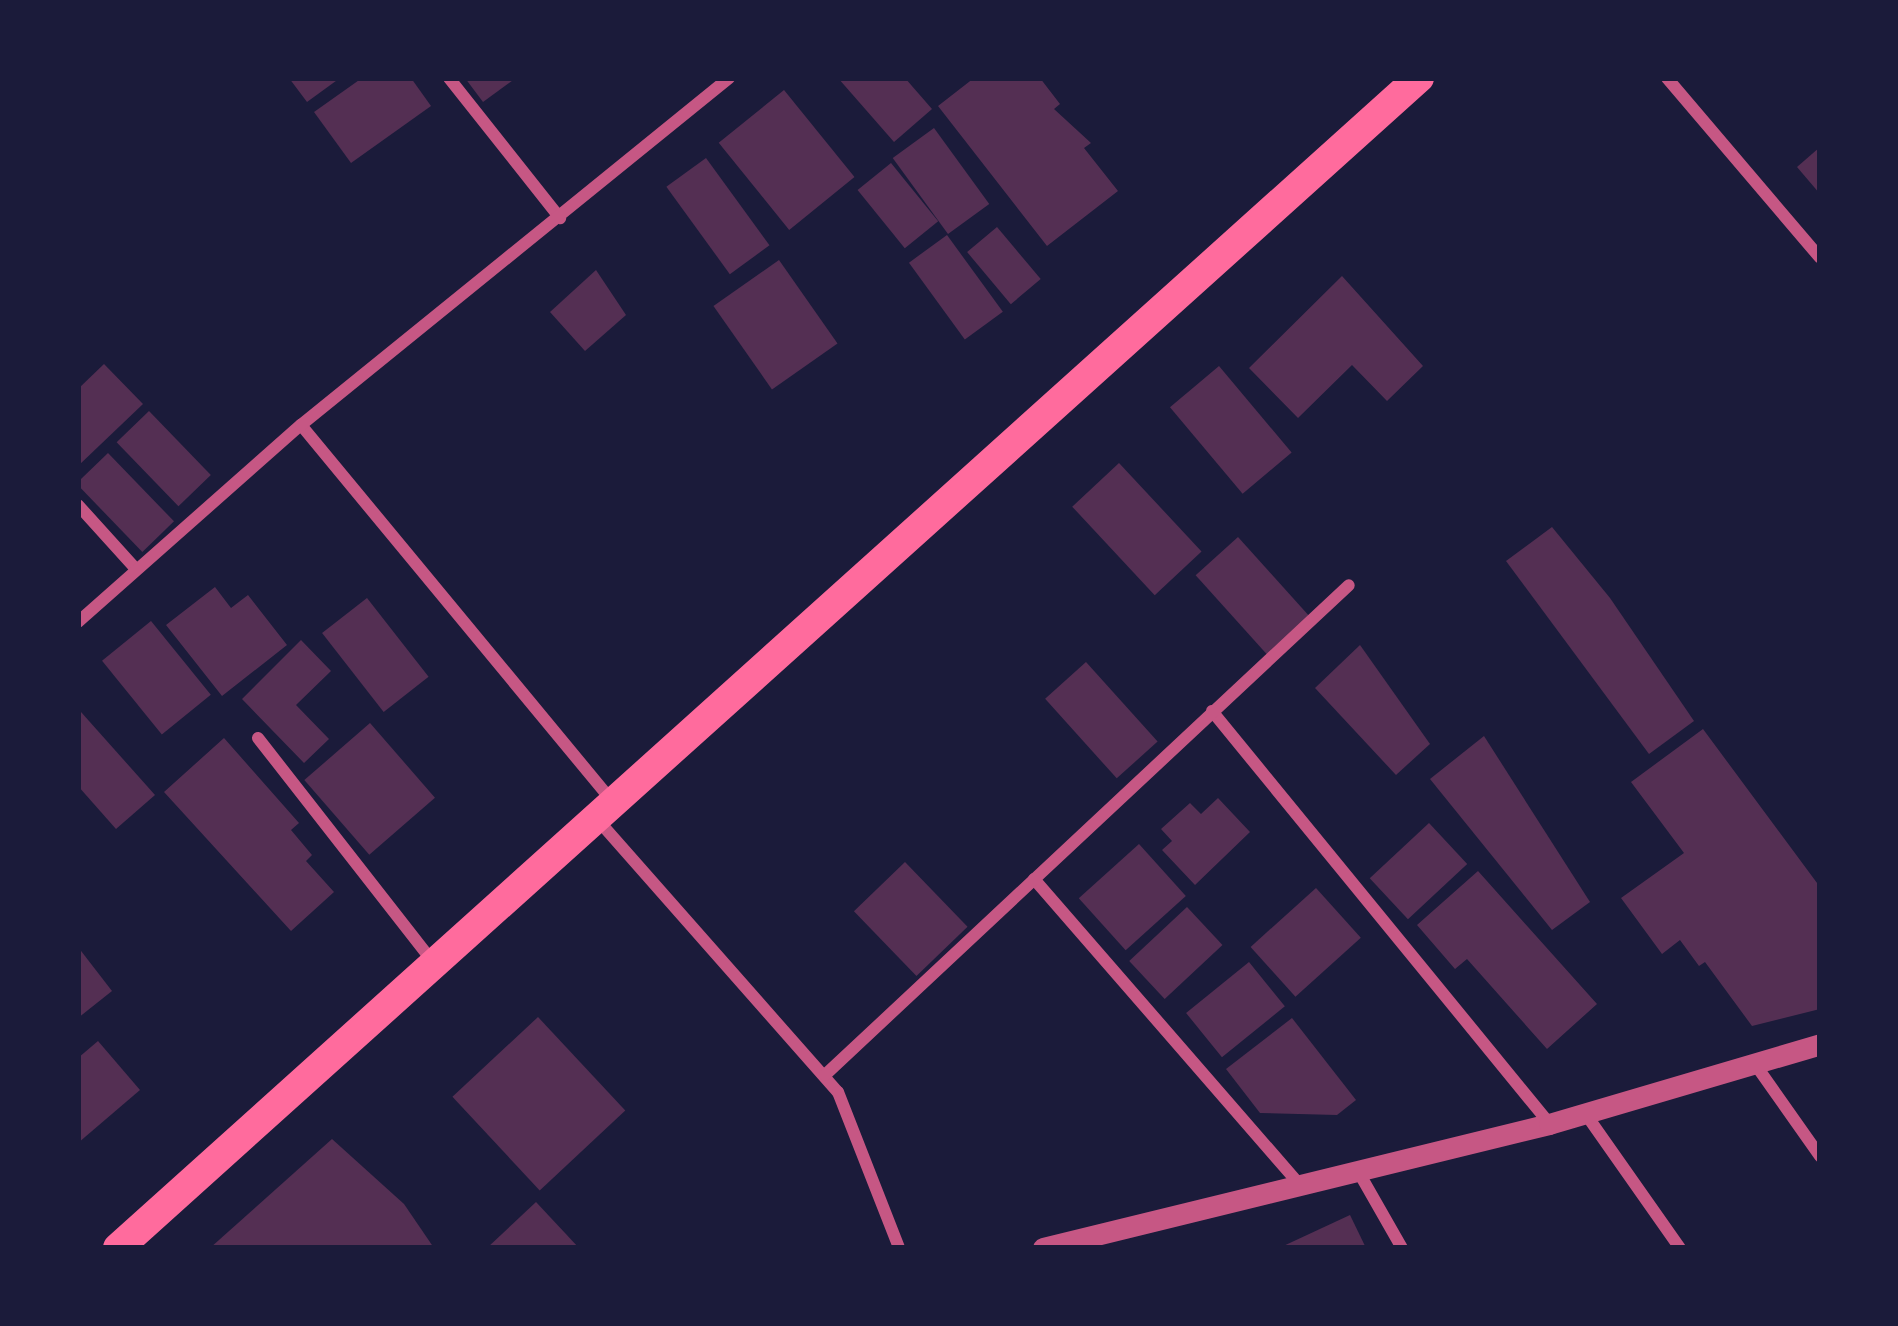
<!DOCTYPE html>
<html>
<head>
<meta charset="utf-8">
<style>
	body { margin:0 }
	#map { position:relative; width:1898px; height:1326px; overflow:hidden; background:#1b1b3a; font-family:Overpass,sans-serif }
	div>[style] { position:absolute }
	.building>* { inset:0; background:#542f53; transform-origin:0 0 }
	.minor>* { height:12px; margin:-6px; padding:0 6px; transform-origin:6px; border-radius:6px; background:#c65784 }
	.tertiary>* { height:21px; margin:-10.5px; padding:0 10.5px; transform-origin:10.5px; border-radius:10.5px; background:#c65784 }
	.primary>* { height:30px; margin:-15px; padding:0 15px; transform-origin:15px; border-radius:15px; background:#ff6b9d }
	span { translate:-50% -50%; white-space:nowrap; text-align:center; line-height:1.15; -webkit-text-stroke:12px #1b1b3a; paint-order:stroke }
	.frame { position:absolute; inset:0; border:81px solid #1b1b3a; pointer-events:none }
</style>
</head>
<body>
<div id="map">
	<div class="building">
		<div style="clip-path:polygon(289px 78px,340px 78px,307px 102px)"></div>
		<div style="clip-path:polygon(362px 78px,411px 78px,431px 106px,351px 163px,314px 112px)"></div>
		<div style="clip-path:polygon(465px 78px,516px 78px,483px 102px)"></div>
		<div style="clip-path:polygon(838px 78px,905px 78px,932px 109px,894px 142px)"></div>
		<div style="clip-path:polygon(974px 78px,1040px 78px,1060px 104px,1054px 109px,1091px 143px,1084px 148px,1118px 191px,1047px 246px,938px 106px)"></div>
		<div style="left:784px;top:90px;width:112px;height:84px;rotate:51deg"></div>
		<div style="left:934px;top:128px;width:94px;height:51px;rotate:54deg"></div>
		<div style="clip-path:polygon(1820px 147px,1820px 194px,1797px 167px)"></div>
		<div style="left:706px;top:158px;width:108px;height:49px;rotate:54deg"></div>
		<div style="left:891px;top:163px;width:75px;height:43px;rotate:51deg"></div>
		<div style="left:997px;top:227px;width:68px;height:39px;rotate:50deg"></div>
		<div style="left:947px;top:235px;width:95px;height:47px;rotate:54deg"></div>
		<div style="left:779px;top:260px;width:102px;height:80px;rotate:55deg"></div>
		<div style="clip-path:polygon(596px 270px,626px 315px,585px 351px,550px 312px)"></div>
		<div style="clip-path:polygon(1342px 276px,1423px 366px,1387px 401px,1352px 365px,1298px 418px,1249px 368px)"></div>
		<div style="clip-path:polygon(104px 364px,143px 404px,78px 466px,78px 389px)"></div>
		<div style="left:1219px;top:366px;width:113px;height:64px;rotate:50deg"></div>
		<div style="left:149px;top:411px;width:89px;height:45px;rotate:46deg"></div>
		<div style="left:108px;top:453px;width:95px;height:44px;rotate:46deg"></div>
		<div style="left:1119px;top:463px;width:121px;height:64px;rotate:47deg"></div>
		<div style="clip-path:polygon(1552px 527px,1610px 598px,1694px 721px,1649px 754px,1506px 561px)"></div>
		<div style="left:1238px;top:537px;width:107px;height:57px;rotate:48deg"></div>
		<div style="clip-path:polygon(215px 587px,231px 608px,248px 595px,287px 645px,222px 696px,166px 625px)"></div>
		<div style="left:367px;top:598px;width:100px;height:57px;rotate:52deg"></div>
		<div style="left:151px;top:621px;width:95px;height:63px;rotate:51deg"></div>
		<div style="clip-path:polygon(301px 640px,331px 671px,296px 705px,329px 739px,304px 763px,242px 699px)"></div>
		<div style="clip-path:polygon(1360px 645px,1430px 744px,1396px 775px,1315px 688px)"></div>
		<div style="left:1086px;top:662px;width:107px;height:55px;rotate:48deg"></div>
		<div style="clip-path:polygon(81px 712px,155px 795px,116px 829px,78px 786px)"></div>
		<div style="left:370px;top:723px;width:99px;height:87px;rotate:49deg"></div>
		<div style="clip-path:polygon(1703px 729px,1820px 887px,1820px 1009px,1752px 1026px,1705px 962px,1699px 966px,1680px 940px,1662px 954px,1621px 898px,1684px 853px,1631px 782px)"></div>
		<div style="clip-path:polygon(1484px 736px,1590px 902px,1552px 930px,1430px 779px)"></div>
		<div style="clip-path:polygon(224px 738px,299px 823px,291px 830px,312px 855px,306px 861px,334px 892px,291px 931px,164px 792px)"></div>
		<div style="clip-path:polygon(1218px 798px,1250px 832px,1195px 885px,1162px 850px,1172px 841px,1161px 829px,1190px 803px,1201px 814px)"></div>
		<div style="left:1429px;top:823px;width:56px;height:81px;rotate:47deg"></div>
		<div style="left:1139px;top:844px;width:70px;height:81px;rotate:48deg"></div>
		<div style="left:905px;top:862px;width:90px;height:71px;rotate:46deg"></div>
		<div style="clip-path:polygon(1478px 871px,1597px 1004px,1547px 1049px,1467px 959px,1455px 969px,1417px 925px)"></div>
		<div style="left:1316px;top:888px;width:67px;height:88px;rotate:48deg"></div>
		<div style="left:1187px;top:907px;width:52px;height:79px;rotate:47deg"></div>
		<div style="clip-path:polygon(78px 947px,112px 991px,78px 1018px)"></div>
		<div style="left:1249px;top:962px;width:57px;height:81px;rotate:51deg"></div>
		<div style="left:538px;top:1017px;width:128px;height:117px;rotate:47deg"></div>
		<div style="clip-path:polygon(1292px 1018px,1356px 1100px,1337px 1115px,1260px 1113px,1226px 1069px)"></div>
		<div style="clip-path:polygon(98px 1041px,140px 1090px,78px 1143px,78px 1058px)"></div>
		<div style="clip-path:polygon(332px 1139px,404px 1204px,434px 1248px,210px 1248px)"></div>
		<div style="clip-path:polygon(536px 1202px,579px 1248px,487px 1248px)"></div>
		<div style="clip-path:polygon(1350px 1215px,1366px 1248px,1279px 1248px)"></div>
	</div>
	<div class="minor">
		<div style="left:449px;top:78px;width:179px;rotate:51.6deg"></div>
		<div style="left:1667px;top:78px;width:236px;rotate:49.6deg"></div>
		<div style="left:301px;top:425px;width:489px;rotate:50.4deg"></div>
		<div style="left:78px;top:505px;width:84px;rotate:47.9deg"></div>
		<div style="left:78px;top:622px;width:298px;rotate:-41.5deg"></div>
		<div style="left:301px;top:425px;width:551px;rotate:-39.03deg"></div>
		<div style="left:1212px;top:711px;width:532px;rotate:50.72deg"></div>
		<div style="left:258px;top:738px;width:286px;rotate:52deg"></div>
		<div style="left:597px;top:819px;width:364px;rotate:48.6deg"></div>
		<div style="left:838px;top:1092px;width:168px;rotate:68.6deg"></div>
		<div style="left:1034px;top:879px;width:405px;rotate:49deg"></div>
		<div style="left:1755px;top:1064px;width:113px;rotate:54.8deg"></div>
		<div style="left:825px;top:1075px;width:717px;rotate:-43.08deg"></div>
		<div style="left:1585px;top:1113px;width:165px;rotate:54.9deg"></div>
		<div style="left:1358px;top:1171px;width:89px;rotate:60.3deg"></div>
	</div>
	<div class="tertiary">
		<div style="left:1043px;top:1248px;width:521px;rotate:-13.77deg"></div>
		<div style="left:1549px;top:1124px;width:283px;rotate:-16.4deg"></div>
	</div>
	<div class="primary">
		<div style="left:118px;top:1248px;width:1750px;rotate:-41.97deg"></div>
	</div>
	<div class="frame"></div>
</div>
</body>
</html>
